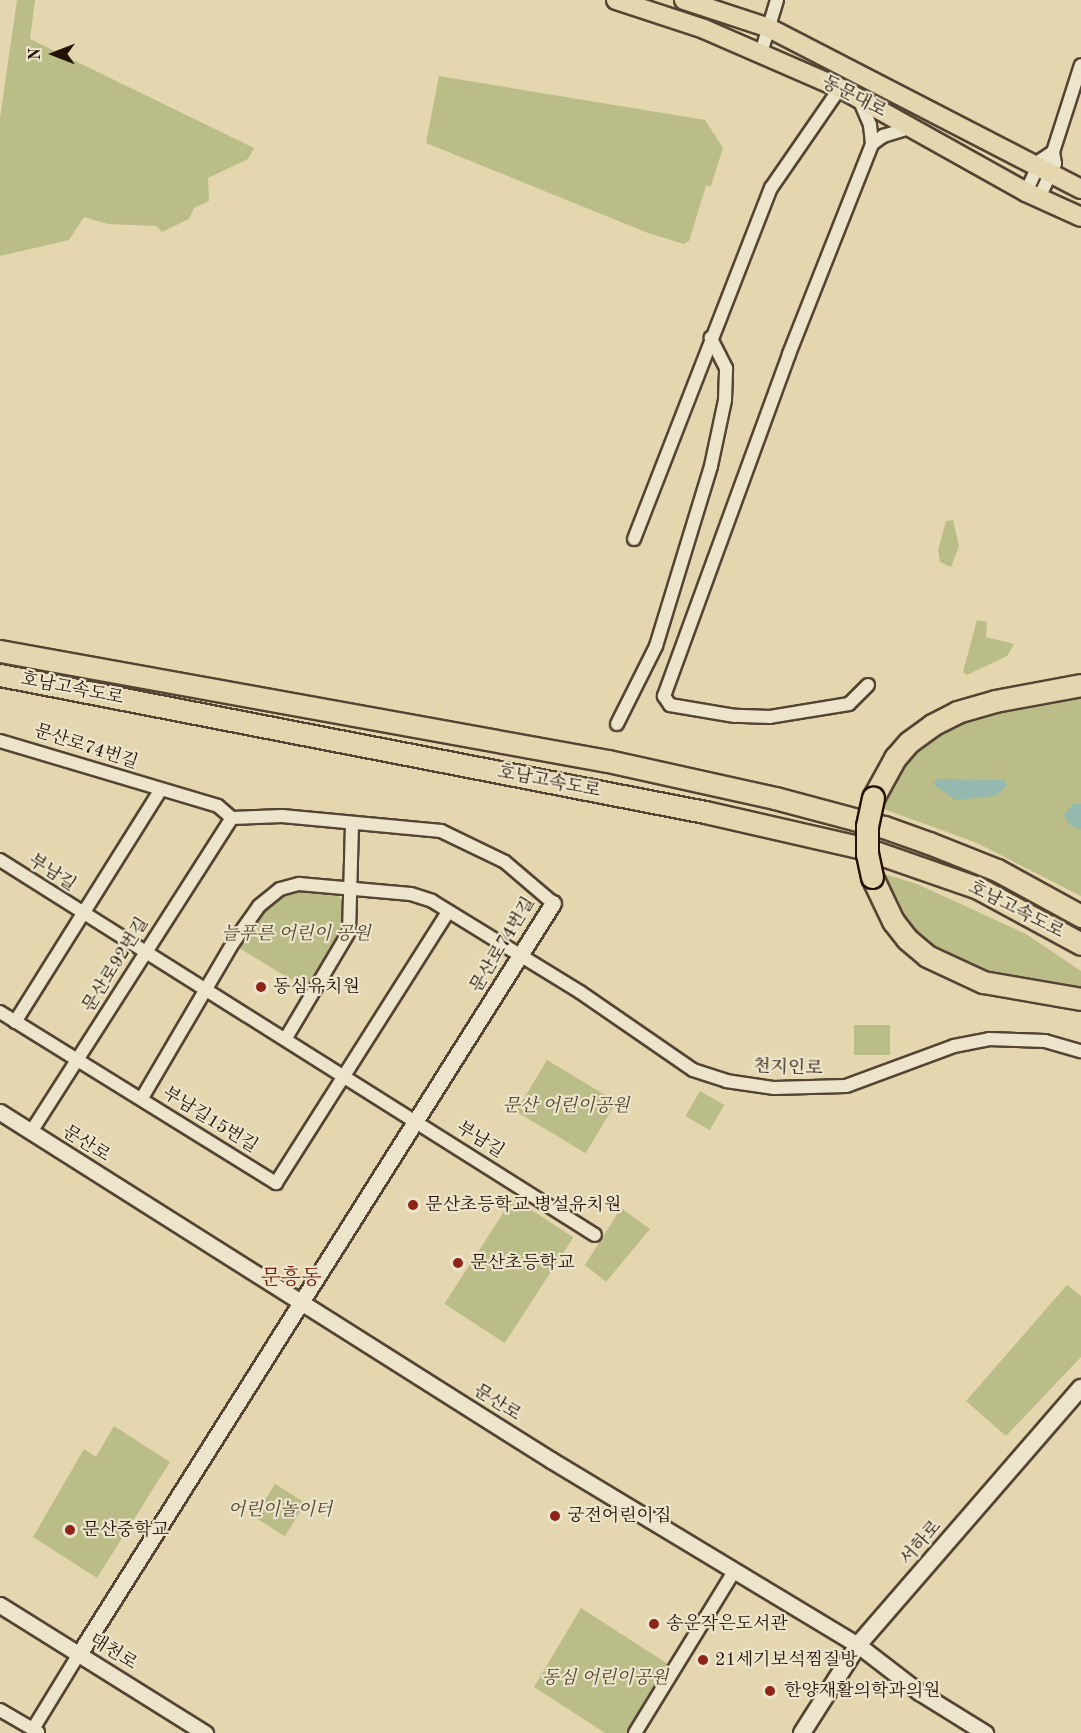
<!DOCTYPE html>
<html>
<head>
<meta charset="utf-8">
<style>
	body { margin:0 }
	#map { position:relative; width:1081px; height:1733px; overflow:hidden; background:#e4d7af; font-family:"Old Standard TT","Noto Serif KR",serif }
	div>[style] { position:absolute }
	.green>* { inset:0; background:#babd87; transform-origin:0 0 }
	.water>* { inset:0; background:#95b9ae }
	.roads { filter:drop-shadow(2px 0 #543) drop-shadow(-2px 0 #543) drop-shadow(0 2px #543) drop-shadow(0 -2px #543) }
	.minor>* { height:12px; margin:-6px; padding:0 6px; transform-origin:6px; border-radius:6px; background:#ede5cb }
	.tertiary>* { height:15px; margin:-7.5px; padding:0 7.5px; transform-origin:7.5px; border-radius:7.5px; background:#ede5cb }
	.secondary>* { height:16px; margin:-8px; padding:0 8px; transform-origin:8px; border-radius:8px; background:#ede5cb }
	.primary>* { height:18px; margin:-9px; padding:0 9px; transform-origin:9px; border-radius:9px; background:#e4d7af }
	.motorway>* { height:21px; margin:-10.5px; padding:0 10.5px; transform-origin:10.5px; border-radius:10.5px; background:#e4d7af }
	.bridges { filter:drop-shadow(2px 0 #25130a) drop-shadow(-2px 0 #25130a) drop-shadow(0 2px #25130a) drop-shadow(0 -2px #25130a) }
	.motorway-bridge>* { height:21px; margin:-10.5px; padding:0 10.5px; transform-origin:10.5px; border-radius:10.5px; background:#e4d7af }
	.dots>* { width:16px; height:16px; translate:-50% -50%; box-sizing:border-box; border:3px solid #ede5cb; border-radius:50% }
	span { translate:-50% -50%; white-space:nowrap; text-align:center; line-height:1.15; -webkit-text-stroke:4.5px #ede5cb; paint-order:stroke }
	.street-label { font-size:18px; color:#25130a }
	.park-label { font-size:18px; color:#524630; font-style:italic }
	.poi-label { font-size:18px; color:#25130a }
	.left { translate:0 -50%; text-align:left }
	.quarter-label { font-size:21px; color:#7a1f14 }
	.north { position:absolute; left:24px; top:24px; width:60px; height:60px; -webkit-text-stroke:4px #ede5cb; paint-order:stroke; rotate:270deg; font-size:16px; font-weight:700; line-height:24px; text-align:center; color:#25130a }
	.north::after { content:''; display:block; margin:auto; width:21px; height:27px; background:#25130a; clip-path:polygon(50% 0,100% 100%,50% 72%,0 100%) }
</style>
</head>
<body>
<div id="map">
	<div class="green">
		<div style="clip-path:polygon(17px 0,35px 0,30px 39px,254px 148px,248px 159px,208px 178px,209px 201px,194px 208px,189px 219px,162px 232px,156px 226px,108px 224px,84px 217px,69px 240px,0 256px,0 118px)"></div>
		<div style="clip-path:polygon(439px 76px,705px 120px,723px 148px,711px 186px,706px 186px,689px 241px,684px 244px,648px 233px,426px 143px)"></div>
		<div style="clip-path:polygon(953px 520px,959px 546px,951px 567px,940px 562px,938px 550px,946px 521px)"></div>
		<div style="clip-path:polygon(977px 620px,987px 622px,986px 637px,1014px 644px,1007px 656px,967px 675px,963px 672px)"></div>
		<div style="clip-path:polygon(1081px 690px,1081px 896px,977px 843px,881px 808px,892px 773px,941px 724px)"></div>
		<div style="clip-path:polygon(871px 870px,917px 884px,1026px 934px,1081px 971px,1081px 996px,1015px 988px,927px 956px)"></div>
		<div style="clip-path:polygon(303px 889px,334px 892px,345px 903px,346px 929px,310px 991px,239px 948px,264px 909px,284px 891px)"></div>
		<div style="left:854px;top:1025px;width:36px;height:30px"></div>
		<div style="left:547px;top:1060px;width:81px;height:60px;rotate:31deg"></div>
		<div style="left:700px;top:1091px;width:28px;height:29px;rotate:30deg"></div>
		<div style="left:513px;top:1198px;width:72px;height:126px;rotate:33deg"></div>
		<div style="clip-path:polygon(621px 1208px,650px 1229px,606px 1282px,585px 1265px)"></div>
		<div style="clip-path:polygon(1067px 1285px,1081px 1296px,1081px 1357px,1006px 1436px,966px 1401px)"></div>
		<div style="clip-path:polygon(114px 1426px,170px 1462px,97px 1578px,33px 1537px,84px 1449px,96px 1457px)"></div>
		<div style="left:275px;top:1484px;width:36px;height:39px;rotate:32deg"></div>
		<div style="clip-path:polygon(581px 1608px,674px 1668px,633px 1733px,605px 1733px,534px 1687px)"></div>
	</div>
	<div class="water">
		<div style="clip-path:polygon(937px 779px,1004px 780px,1007px 785px,996px 796px,955px 800px,933px 784px)"></div>
		<div style="clip-path:polygon(1073px 804px,1081px 804px,1081px 830px,1069px 824px,1064px 814px)"></div>
	</div>
	<div class="roads">
		<div class="minor">
			<div style="left:761px;top:53px;width:55px;rotate:-73.2deg"></div>
			<div style="left:859px;top:99px;width:28px;rotate:67deg"></div>
			<div style="left:870px;top:125px;width:19px;rotate:84deg"></div>
			<div style="left:872px;top:144px;width:14px;rotate:-36deg"></div>
			<div style="left:883px;top:136px;width:31px;rotate:-17deg"></div>
			<div style="left:1026px;top:192px;width:35px;rotate:-65deg"></div>
			<div style="left:1041px;top:160px;width:14px;rotate:-34deg"></div>
			<div style="left:1039px;top:198px;width:38px;rotate:-65deg"></div>
			<div style="left:1055px;top:164px;width:12px;rotate:-99deg"></div>
			<div style="left:1053px;top:152px;width:91px;rotate:-72.2deg"></div>
			<div style="left:634px;top:539px;width:377px;rotate:-68.7deg"></div>
			<div style="left:771px;top:188px;width:121px;rotate:-55.4deg"></div>
			<div style="left:868px;top:685px;width:27px;rotate:135deg"></div>
			<div style="left:849px;top:704px;width:80px;rotate:170.7deg"></div>
			<div style="left:770px;top:717px;width:35px;rotate:-178deg"></div>
			<div style="left:735px;top:716px;width:66px;rotate:-170.4deg"></div>
			<div style="left:670px;top:705px;width:11px;rotate:-124deg"></div>
			<div style="left:664px;top:696px;width:364px;rotate:-69.9deg"></div>
			<div style="left:789px;top:354px;width:226px;rotate:-68.4deg"></div>
			<div style="left:617px;top:724px;width:87px;rotate:-63.4deg"></div>
			<div style="left:656px;top:646px;width:188px;rotate:-73deg"></div>
			<div style="left:711px;top:466px;width:67px;rotate:-78deg"></div>
			<div style="left:725px;top:400px;width:32px;rotate:-88deg"></div>
			<div style="left:726px;top:368px;width:34px;rotate:-117deg"></div>
			<div style="left:0;top:741px;width:227px;rotate:16.6deg"></div>
			<div style="left:218px;top:806px;width:18px;rotate:41deg"></div>
			<div style="left:232px;top:818px;width:50px;rotate:-2.3deg"></div>
			<div style="left:282px;top:816px;width:160px;rotate:5.4deg"></div>
			<div style="left:441px;top:831px;width:71px;rotate:25.8deg"></div>
			<div style="left:505px;top:862px;width:63px;rotate:40.5deg"></div>
			<div style="left:0;top:860px;width:703px;rotate:32.22deg"></div>
			<div style="left:0;top:1012px;width:325px;rotate:31.8deg"></div>
			<div style="left:276px;top:1183px;width:321px;rotate:-57.6deg"></div>
			<div style="left:15px;top:1022px;width:273px;rotate:-57.9deg"></div>
			<div style="left:286px;top:1038px;width:123px;rotate:-59.3deg"></div>
			<div style="left:349px;top:932px;width:108px;rotate:-88.4deg"></div>
			<div style="left:142px;top:1098px;width:180px;rotate:-59.6deg"></div>
			<div style="left:233px;top:943px;width:45px;rotate:-54.9deg"></div>
			<div style="left:259px;top:906px;width:27px;rotate:-39deg"></div>
			<div style="left:280px;top:889px;width:20px;rotate:-15deg"></div>
			<div style="left:299px;top:884px;width:112px;rotate:5.1deg"></div>
			<div style="left:411px;top:894px;width:22px;rotate:18deg"></div>
			<div style="left:432px;top:901px;width:174px;rotate:31.6deg"></div>
			<div style="left:580px;top:992px;width:137px;rotate:34.6deg"></div>
			<div style="left:693px;top:1070px;width:35px;rotate:18deg"></div>
			<div style="left:726px;top:1081px;width:49px;rotate:8.3deg"></div>
			<div style="left:774px;top:1088px;width:72px;rotate:-1.6deg"></div>
			<div style="left:846px;top:1086px;width:115px;rotate:-20.3deg"></div>
			<div style="left:954px;top:1046px;width:36px;rotate:-11deg"></div>
			<div style="left:989px;top:1039px;width:56px;rotate:2deg"></div>
			<div style="left:1045px;top:1041px;width:37px;rotate:16deg"></div>
			<div style="left:31px;top:1132px;width:373px;rotate:-57.4deg"></div>
			<div style="left:0;top:1710px;width:44px;rotate:30.1deg"></div>
			<div style="left:33px;top:1729px;width:88px;rotate:-58.5deg"></div>
			<div style="left:635px;top:1733px;width:191px;rotate:-58.5deg"></div>
		</div>
		<div class="tertiary">
			<div style="left:0;top:1112px;width:652px;rotate:32.28deg"></div>
			<div style="left:551px;top:1460px;width:358px;rotate:31.1deg"></div>
			<div style="left:858px;top:1645px;width:77px;rotate:37.6deg"></div>
			<div style="left:919px;top:1692px;width:78px;rotate:31.8deg"></div>
			<div style="left:0;top:1605px;width:242px;rotate:32deg"></div>
			<div style="left:79px;top:1654px;width:888px;rotate:-57.74deg"></div>
		</div>
		<div class="secondary">
			<div style="left:802px;top:1733px;width:104px;rotate:-57.5deg"></div>
			<div style="left:858px;top:1645px;width:340px;rotate:-49.1deg"></div>
		</div>
		<div class="primary">
			<div style="left:616px;top:0;width:93px;rotate:18.2deg"></div>
			<div style="left:704px;top:29px;width:148px;rotate:23.5deg"></div>
			<div style="left:840px;top:88px;width:213px;rotate:29.2deg"></div>
			<div style="left:1026px;top:192px;width:60px;rotate:24.4deg"></div>
			<div style="left:684px;top:0;width:89px;rotate:18.2deg"></div>
			<div style="left:769px;top:28px;width:351px;rotate:27.3deg"></div>
		</div>
		<div class="motorway">
			<div style="left:0;top:651px;width:618px;rotate:10.26deg"></div>
			<div style="left:608px;top:761px;width:171px;rotate:12.5deg"></div>
			<div style="left:775px;top:798px;width:113px;rotate:14.9deg"></div>
			<div style="left:884px;top:827px;width:48px;rotate:19.6deg"></div>
			<div style="left:929px;top:843px;width:73px;rotate:21.7deg"></div>
			<div style="left:997px;top:870px;width:96px;rotate:28.7deg"></div>
			<div style="left:0;top:675px;width:718px;rotate:11deg"></div>
			<div style="left:705px;top:812px;width:165px;rotate:12.9deg"></div>
			<div style="left:866px;top:849px;width:119px;rotate:19.2deg"></div>
			<div style="left:978px;top:888px;width:117px;rotate:28.5deg"></div>
			<div style="left:873px;top:798px;width:46px;rotate:-61.2deg"></div>
			<div style="left:895px;top:758px;width:21px;rotate:-49deg"></div>
			<div style="left:909px;top:742px;width:29px;rotate:-36deg"></div>
			<div style="left:932px;top:725px;width:28px;rotate:-27deg"></div>
			<div style="left:957px;top:712px;width:40px;rotate:-16deg"></div>
			<div style="left:995px;top:701px;width:87px;rotate:-10.5deg"></div>
			<div style="left:872px;top:877px;width:49px;rotate:64.5deg"></div>
			<div style="left:893px;top:921px;width:23px;rotate:52deg"></div>
			<div style="left:907px;top:939px;width:26px;rotate:40deg"></div>
			<div style="left:927px;top:956px;width:62px;rotate:24.9deg"></div>
			<div style="left:983px;top:982px;width:99px;rotate:9.8deg"></div>
		</div>
	</div>
	<div class="bridges">
		<div class="motorway-bridge">
			<div style="left:872px;top:877px;width:24px;rotate:-102deg"></div>
			<div style="left:867px;top:854px;width:28px;rotate:-90deg"></div>
			<div style="left:867px;top:826px;width:29px;rotate:-78deg"></div>
		</div>
	</div>
	<div class="dots">
		<div style="left:261px;top:987px;background:#8f2418"></div>
		<div style="left:413px;top:1205px;background:#8f2418"></div>
		<div style="left:458px;top:1263px;background:#8f2418"></div>
		<div style="left:555px;top:1516px;background:#8f2418"></div>
		<div style="left:70px;top:1530px;background:#8f2418"></div>
		<div style="left:654px;top:1624px;background:#8f2418"></div>
		<div style="left:703px;top:1660px;background:#8f2418"></div>
		<div style="left:770px;top:1691px;background:#8f2418"></div>
	</div>
	<div class="street-label">
		<span style="left:854px;top:97px;rotate:27deg">동문대로</span>
		<span style="left:72px;top:689px;rotate:11deg">호남고속도로</span>
		<span style="left:86px;top:747px;rotate:18deg">문산로74번길</span>
		<span style="left:549px;top:782px;rotate:11deg">호남고속도로</span>
		<span style="left:52px;top:873px;rotate:33deg">부남길</span>
		<span style="left:1016px;top:910px;rotate:27deg">호남고속도로</span>
		<span style="left:503px;top:945px;rotate:-59deg">문산로74번길</span>
		<span style="left:116px;top:965px;rotate:-58deg">문산로92번길</span>
		<span style="left:788px;top:1068px;rotate:2deg">천지인로</span>
		<span style="left:210px;top:1120px;rotate:32deg">부남길15번길</span>
		<span style="left:480px;top:1140px;rotate:32deg">부남길</span>
		<span style="left:86px;top:1144px;rotate:32deg">문산로</span>
		<span style="left:497px;top:1403px;rotate:32deg">문산로</span>
		<span style="left:921px;top:1543px;rotate:-49deg">서하로</span>
		<span style="left:113px;top:1652px;rotate:32deg">대천로</span>
	</div>
	<div class="park-label">
		<span style="left:296px;top:934px">늘푸른 어린이 공원</span>
		<span style="left:566px;top:1106px">문산 어린이공원</span>
		<span style="left:280px;top:1510px">어린이놀이터</span>
		<span style="left:605px;top:1678px">동심 어린이공원</span>
	</div>
	<div class="poi-label">
		<span class="left" style="left:273px;top:987px">동심유치원</span>
		<span class="left" style="left:425px;top:1205px">문산초등학교 병설유치원</span>
		<span class="left" style="left:470px;top:1263px">문산초등학교</span>
		<span class="left" style="left:567px;top:1516px">궁전어린이집</span>
		<span class="left" style="left:82px;top:1530px">문산중학교</span>
		<span class="left" style="left:666px;top:1624px">송운작은도서관</span>
		<span class="left" style="left:715px;top:1660px">21세기보석찜질방</span>
		<span class="left" style="left:784px;top:1691px">한양재활의학과의원</span>
	</div>
	<div class="quarter-label">
		<span style="left:291px;top:1279px">문흥동</span>
	</div>
	<div class="north">N</div>
</div>
</body>
</html>
